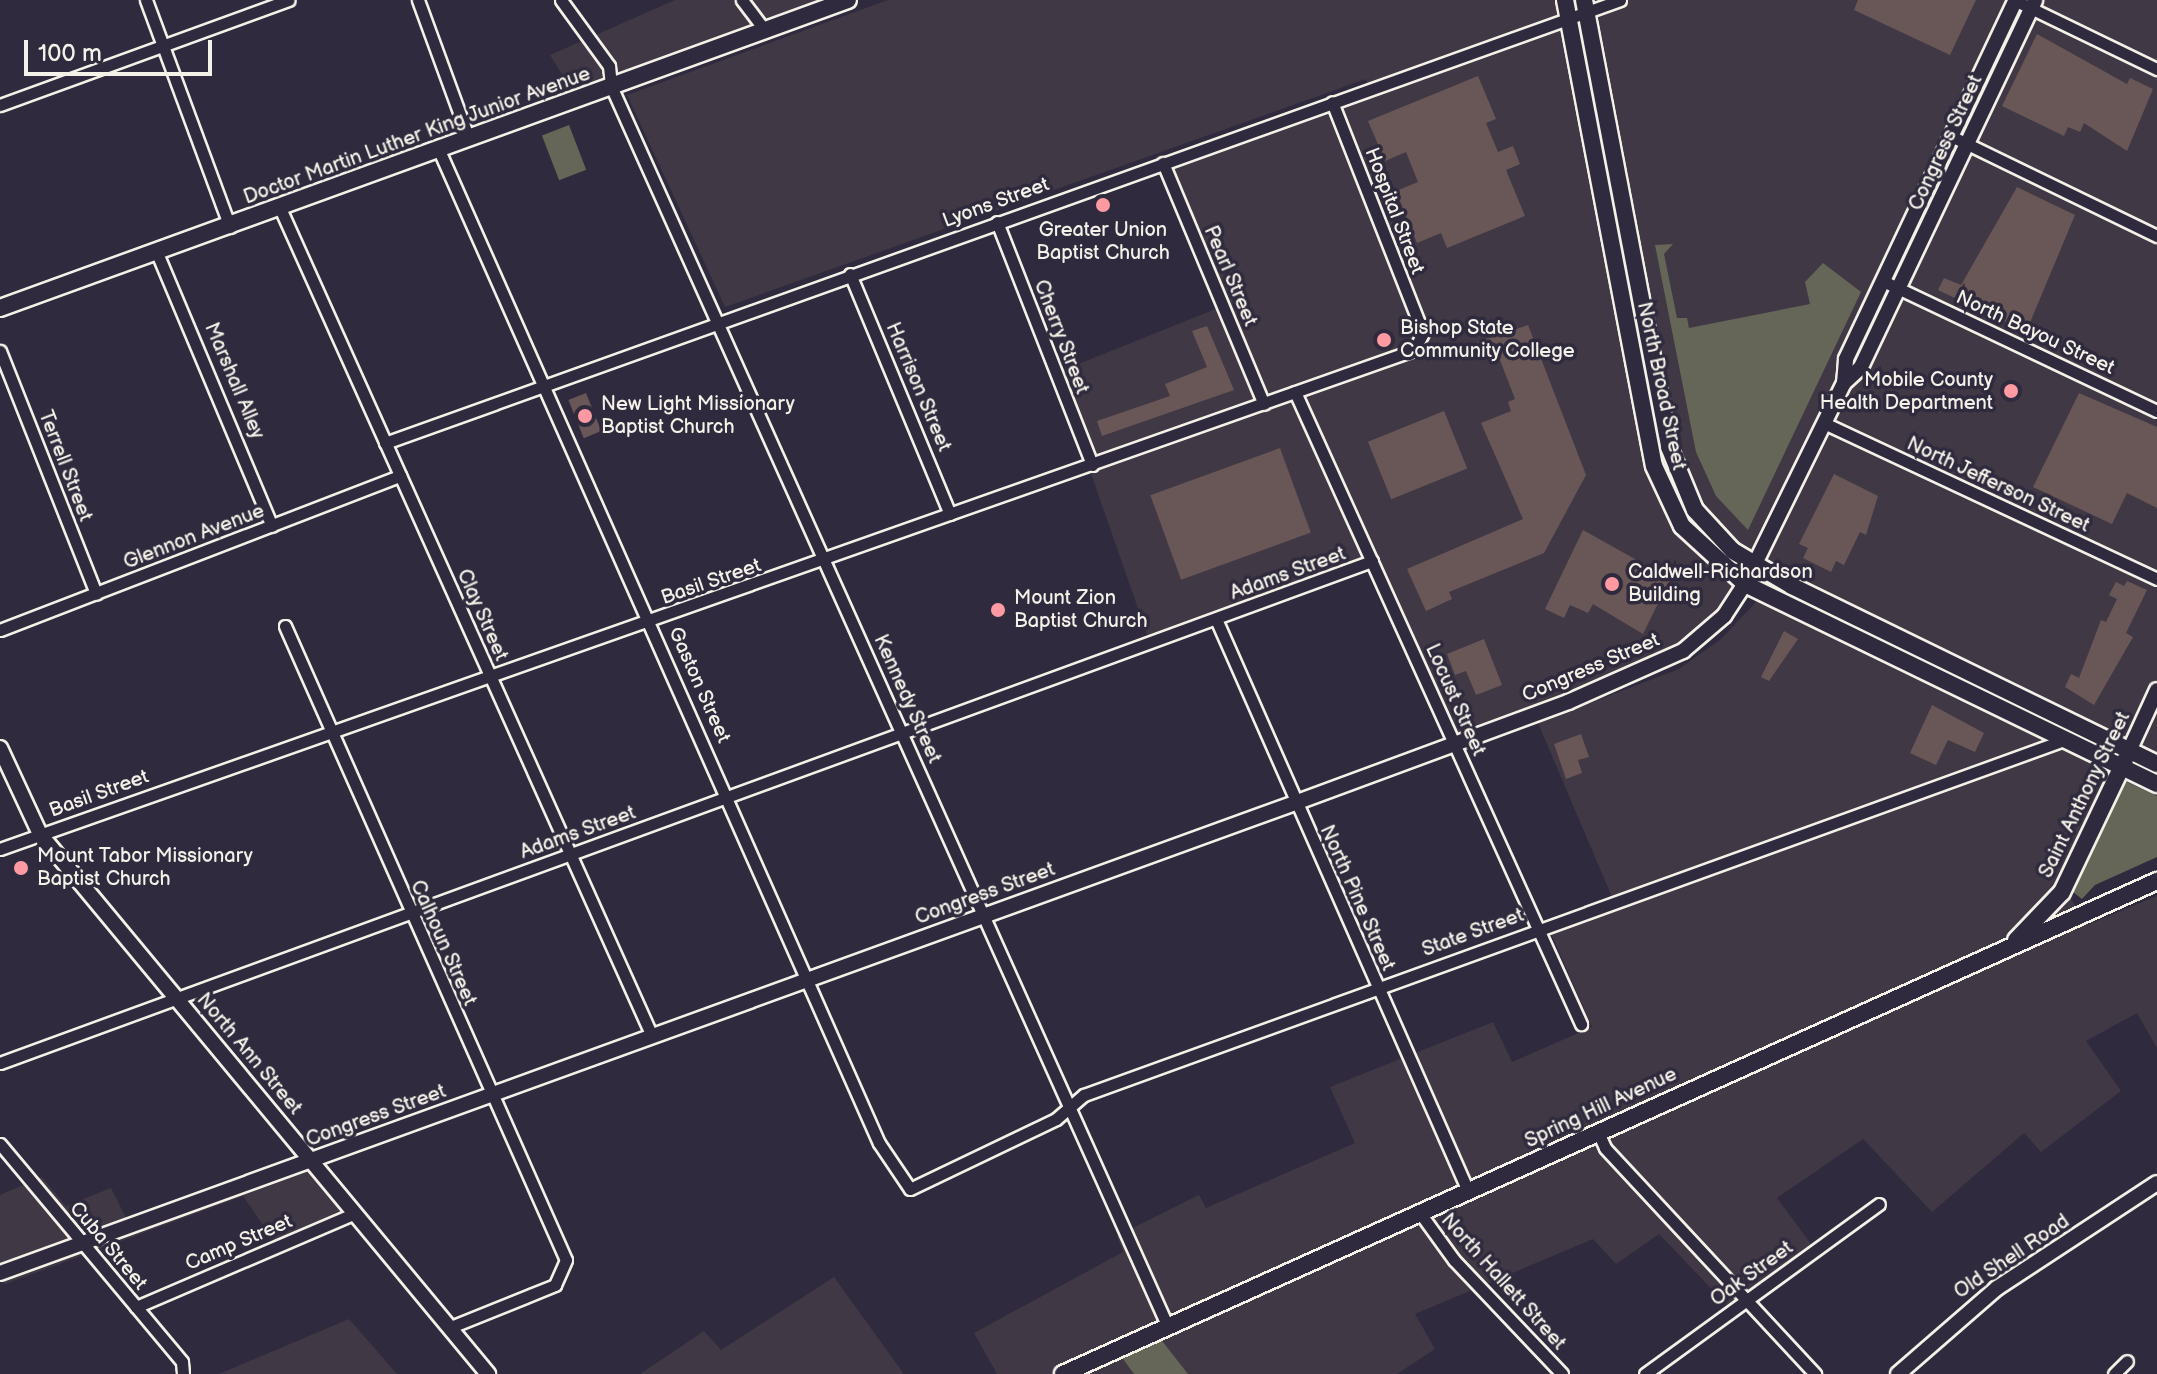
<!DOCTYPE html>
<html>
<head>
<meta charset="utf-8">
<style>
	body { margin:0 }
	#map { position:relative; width:2157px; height:1374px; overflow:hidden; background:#2f2a3d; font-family:"Balsamiq Sans",sans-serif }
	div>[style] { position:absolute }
	.built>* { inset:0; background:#403845 }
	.green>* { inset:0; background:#656657; transform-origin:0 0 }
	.building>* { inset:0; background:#695757; transform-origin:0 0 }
	.roads { filter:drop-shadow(2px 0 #f4f1e8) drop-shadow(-2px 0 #f4f1e8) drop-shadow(0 2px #f4f1e8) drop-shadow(0 -2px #f4f1e8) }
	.minor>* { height:11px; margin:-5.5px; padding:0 5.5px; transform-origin:5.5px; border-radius:5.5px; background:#2f2a3d }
	.tertiary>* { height:14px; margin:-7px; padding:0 7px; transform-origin:7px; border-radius:7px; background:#2f2a3d }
	.secondary>* { height:16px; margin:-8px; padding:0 8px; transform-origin:8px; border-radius:8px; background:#2f2a3d }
	.primary>* { height:16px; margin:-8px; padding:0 8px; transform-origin:8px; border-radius:8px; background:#2f2a3d }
	.dots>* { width:22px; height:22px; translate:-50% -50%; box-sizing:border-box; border:4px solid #2f2a3d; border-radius:50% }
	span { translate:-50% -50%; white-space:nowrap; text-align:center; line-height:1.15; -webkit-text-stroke:7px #2f2a3d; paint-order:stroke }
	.street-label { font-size:20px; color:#f4f1e8 }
	.poi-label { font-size:20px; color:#f4f1e8 }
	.left { translate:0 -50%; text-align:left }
	.right { translate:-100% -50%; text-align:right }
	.scale { position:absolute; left:24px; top:40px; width:188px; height:36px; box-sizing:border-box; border:4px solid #f4f1e8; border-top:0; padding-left:10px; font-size:24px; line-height:28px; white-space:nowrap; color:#f4f1e8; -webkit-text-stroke:6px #2f2a3d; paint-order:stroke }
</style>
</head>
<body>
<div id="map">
	<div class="built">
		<div style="clip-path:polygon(675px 0,830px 0,574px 94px,550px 55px)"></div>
		<div style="clip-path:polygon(888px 0,2157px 0,2157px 796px,2113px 770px,2061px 882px,2087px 925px,2157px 896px,2157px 1048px,2137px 1013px,2086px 1041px,2121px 1091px,2041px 1152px,2024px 1133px,1932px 1212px,1863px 1139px,1777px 1198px,1811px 1244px,1727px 1305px,1659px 1234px,1616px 1264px,1593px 1239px,1415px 1314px,1435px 1349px,1397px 1374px,1188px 1374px,1159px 1338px,1120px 1355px,1134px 1374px,997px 1374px,974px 1333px,1123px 1252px,1117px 1236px,1199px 1195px,1206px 1208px,1355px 1143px,1330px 1087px,1493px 1022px,1512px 1062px,1592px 1027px,1550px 931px,1617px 909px,1538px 723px,1679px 669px,1721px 639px,1758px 600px,1742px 589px,1705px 635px,1455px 744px,1372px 562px,1150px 643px,1056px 373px,1223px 306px,1163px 163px,1369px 88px,1366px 79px,725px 307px,627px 95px)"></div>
		<div style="clip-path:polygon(302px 1155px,348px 1211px,274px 1241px,243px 1196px,5px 1284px,0 1277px,0 1195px,42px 1177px,66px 1206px,111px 1188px,128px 1222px)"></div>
		<div style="clip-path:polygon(834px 1277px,904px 1374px,640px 1374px,704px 1331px,721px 1350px)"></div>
		<div style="clip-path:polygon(349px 1319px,397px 1374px,219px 1374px)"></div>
	</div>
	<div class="green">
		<div style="left:569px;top:125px;width:48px;height:29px;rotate:69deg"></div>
		<div style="clip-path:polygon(1673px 244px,1664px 254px,1677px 318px,1687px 318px,1689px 328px,1810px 304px,1805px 282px,1823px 263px,1861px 292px,1748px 530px,1716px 496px,1696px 452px,1655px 245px)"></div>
		<div style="clip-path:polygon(2125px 781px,2157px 796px,2157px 857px,2095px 885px,2082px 899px,2073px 892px)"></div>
		<div style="clip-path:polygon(1159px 1337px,1188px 1374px,1134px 1374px,1120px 1355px)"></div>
	</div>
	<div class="building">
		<div style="clip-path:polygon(1858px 0,1976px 0,1950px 55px,1854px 10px)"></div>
		<div style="clip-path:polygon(2037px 34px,2127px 84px,2130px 78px,2153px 89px,2127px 151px,2084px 123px,2080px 132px,2068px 127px,2064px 136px,2002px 106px)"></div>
		<div style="clip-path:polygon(1478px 76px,1496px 119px,1486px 123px,1498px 152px,1513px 146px,1520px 164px,1506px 170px,1525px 216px,1447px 248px,1441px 233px,1417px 243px,1396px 191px,1418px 182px,1406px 152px,1385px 161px,1368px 121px)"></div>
		<div style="clip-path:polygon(2017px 187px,2075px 215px,2026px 332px,1938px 290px,1944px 278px,1961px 285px)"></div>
		<div style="clip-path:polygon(1528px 325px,1586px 475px,1544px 553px,1449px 592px,1452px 599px,1426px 611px,1407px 569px,1523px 519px,1481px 423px,1511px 411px,1508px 402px,1515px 399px,1498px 355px,1484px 360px,1477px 342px)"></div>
		<div style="clip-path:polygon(1207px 326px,1234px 390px,1102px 436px,1097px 421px,1170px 396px,1165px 384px,1207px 367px,1192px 331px)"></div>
		<div style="left:586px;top:393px;width:41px;height:19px;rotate:68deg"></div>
		<div style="clip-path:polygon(2079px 393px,2157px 427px,2157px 508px,2127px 493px,2112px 524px,2033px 487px)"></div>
		<div style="left:1444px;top:411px;width:62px;height:82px;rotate:68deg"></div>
		<div style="left:1280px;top:448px;width:90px;height:138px;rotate:70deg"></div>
		<div style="clip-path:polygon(1834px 474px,1878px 496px,1866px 535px,1860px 532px,1844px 565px,1836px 561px,1831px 572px,1803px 558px,1808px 548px,1799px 544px)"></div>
		<div style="clip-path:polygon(1583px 530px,1651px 568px,1654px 564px,1673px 573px,1643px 634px,1593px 604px,1588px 613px,1570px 605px,1564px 618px,1545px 609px)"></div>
		<div style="clip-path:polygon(2127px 581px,2147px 590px,2126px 633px,2133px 637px,2094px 705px,2065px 687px,2071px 674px,2079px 678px,2101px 620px,2106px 622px,2117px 599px,2109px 595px,2116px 582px,2124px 586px)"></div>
		<div style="clip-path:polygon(1784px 631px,1798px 639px,1769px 681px,1761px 677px)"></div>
		<div style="clip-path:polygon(1484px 639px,1502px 685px,1476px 695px,1466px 671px,1455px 675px,1447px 654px)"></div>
		<div style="clip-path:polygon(1932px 705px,1984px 733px,1975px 752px,1948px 740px,1936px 765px,1910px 753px)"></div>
		<div style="clip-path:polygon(1581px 734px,1589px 757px,1578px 760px,1582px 773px,1566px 779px,1554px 744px)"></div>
	</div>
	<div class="roads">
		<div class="minor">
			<div style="left:146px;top:0;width:242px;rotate:69.7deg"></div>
			<div style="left:418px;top:0;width:146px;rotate:69.9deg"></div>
			<div style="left:561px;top:0;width:82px;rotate:54deg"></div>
			<div style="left:609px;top:66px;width:20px;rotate:84deg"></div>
			<div style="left:611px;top:86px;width:1360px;rotate:65.83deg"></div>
			<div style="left:742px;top:0;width:39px;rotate:53deg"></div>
			<div style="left:2014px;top:0;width:159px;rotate:25.8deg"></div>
			<div style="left:0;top:105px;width:307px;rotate:-20deg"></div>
			<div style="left:1951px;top:136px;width:229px;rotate:25.9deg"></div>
			<div style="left:438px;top:148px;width:1088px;rotate:66.1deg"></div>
			<div style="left:879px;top:1143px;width:55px;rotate:56deg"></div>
			<div style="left:910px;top:1189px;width:162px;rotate:-25.6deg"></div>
			<div style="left:1056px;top:1119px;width:37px;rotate:-41deg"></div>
			<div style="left:1084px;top:1095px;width:1042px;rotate:-19.91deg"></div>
			<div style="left:1163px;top:163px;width:261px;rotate:67.3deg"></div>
			<div style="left:280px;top:208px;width:908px;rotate:65.81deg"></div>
			<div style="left:997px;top:222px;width:261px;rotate:68.6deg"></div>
			<div style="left:157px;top:253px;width:296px;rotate:67.2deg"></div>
			<div style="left:850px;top:274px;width:260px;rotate:67.4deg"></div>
			<div style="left:1883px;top:281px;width:303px;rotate:25.4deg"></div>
			<div style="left:0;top:351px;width:261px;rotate:68.4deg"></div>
			<div style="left:1295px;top:392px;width:694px;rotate:65.65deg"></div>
			<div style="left:1824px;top:423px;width:368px;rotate:25.1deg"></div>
			<div style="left:385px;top:443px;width:1312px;rotate:-19.73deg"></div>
			<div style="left:1216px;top:619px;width:625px;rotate:66.22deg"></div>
			<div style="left:285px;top:626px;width:693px;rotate:66.1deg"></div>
			<div style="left:566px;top:1260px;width:27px;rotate:114deg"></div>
			<div style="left:555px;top:1285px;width:112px;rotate:158deg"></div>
			<div style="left:0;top:630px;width:429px;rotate:-21.1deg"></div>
			<div style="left:0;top:849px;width:1499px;rotate:-19.44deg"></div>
			<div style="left:1414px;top:350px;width:19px;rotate:-62deg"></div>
			<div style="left:1423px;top:333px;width:248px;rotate:-111.5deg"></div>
			<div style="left:0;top:1063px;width:1461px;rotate:-20.1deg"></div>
			<div style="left:1598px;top:1132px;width:17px;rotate:66deg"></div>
			<div style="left:1605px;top:1148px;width:309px;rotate:47.1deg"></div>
			<div style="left:0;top:1144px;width:284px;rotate:50.1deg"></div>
			<div style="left:182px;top:1362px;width:12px;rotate:85deg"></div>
			<div style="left:1420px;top:1213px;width:58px;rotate:54.1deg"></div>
			<div style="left:1454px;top:1260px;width:157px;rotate:46.5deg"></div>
			<div style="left:136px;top:1307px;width:238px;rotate:-23.2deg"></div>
			<div style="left:1645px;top:1374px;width:289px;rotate:-36deg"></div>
			<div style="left:2114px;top:1374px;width:18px;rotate:-45deg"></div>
		</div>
		<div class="tertiary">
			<div style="left:1844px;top:383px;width:24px;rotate:-85deg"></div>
			<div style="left:1846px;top:359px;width:397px;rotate:-64.7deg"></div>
			<div style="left:0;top:748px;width:95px;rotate:65.1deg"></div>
			<div style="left:40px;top:834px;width:702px;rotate:50.32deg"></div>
			<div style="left:2129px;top:751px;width:67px;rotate:-65.3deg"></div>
			<div style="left:0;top:1273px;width:1378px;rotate:-19.95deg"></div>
			<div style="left:1295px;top:803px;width:291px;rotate:-20.3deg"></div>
			<div style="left:1568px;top:702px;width:126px;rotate:-23.9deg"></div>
			<div style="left:1683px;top:651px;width:54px;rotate:-40.5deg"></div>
			<div style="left:1724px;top:616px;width:38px;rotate:-57deg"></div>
			<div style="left:1745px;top:584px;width:224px;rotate:-63.8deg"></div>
			<div style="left:1844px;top:383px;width:23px;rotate:-43deg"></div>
			<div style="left:1861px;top:367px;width:406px;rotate:-64.6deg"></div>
			<div style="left:1898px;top:1374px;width:131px;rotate:-41deg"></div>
			<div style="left:1997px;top:1288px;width:191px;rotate:-33.3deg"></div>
		</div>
		<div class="secondary">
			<div style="left:0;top:308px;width:902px;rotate:-19.96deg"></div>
		</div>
		<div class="primary">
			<div style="left:1565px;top:0;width:474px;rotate:79.2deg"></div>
			<div style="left:1654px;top:466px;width:66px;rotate:65deg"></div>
			<div style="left:1682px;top:526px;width:86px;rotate:42.6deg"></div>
			<div style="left:1745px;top:584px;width:458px;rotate:25.9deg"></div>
			<div style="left:1584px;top:0;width:455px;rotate:79.2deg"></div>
			<div style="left:1669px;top:447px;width:68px;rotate:67.6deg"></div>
			<div style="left:1695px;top:510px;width:56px;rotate:47.2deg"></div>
			<div style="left:1733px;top:551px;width:69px;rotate:30.7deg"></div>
			<div style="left:1792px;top:586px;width:406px;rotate:26deg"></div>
			<div style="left:2016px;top:940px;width:66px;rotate:-46.2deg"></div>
			<div style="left:2062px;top:892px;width:146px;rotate:-64.5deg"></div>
			<div style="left:1063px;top:1374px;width:1200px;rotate:-24.26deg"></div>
		</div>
	</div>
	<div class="dots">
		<div style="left:1103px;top:205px;background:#ff9aa2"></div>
		<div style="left:1384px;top:340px;background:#ff9aa2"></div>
		<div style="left:2011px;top:391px;background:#ff9aa2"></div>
		<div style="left:585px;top:416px;background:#ff9aa2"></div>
		<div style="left:1612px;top:584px;background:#ff9aa2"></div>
		<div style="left:998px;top:610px;background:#ff9aa2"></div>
		<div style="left:21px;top:868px;background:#ff9aa2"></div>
	</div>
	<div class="street-label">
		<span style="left:417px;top:136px;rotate:-20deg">Doctor Martin Luther King Junior Avenue</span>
		<span style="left:1946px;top:143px;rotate:-65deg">Congress Street</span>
		<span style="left:996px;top:203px;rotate:-20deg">Lyons Street</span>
		<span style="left:1394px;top:211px;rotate:69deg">Hospital Street</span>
		<span style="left:1230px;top:276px;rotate:67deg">Pearl Street</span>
		<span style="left:2035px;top:333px;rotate:25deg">North Bayou Street</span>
		<span style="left:1061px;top:337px;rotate:69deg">Cherry Street</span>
		<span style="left:234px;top:381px;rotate:67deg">Marshall Alley</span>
		<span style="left:1661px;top:386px;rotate:78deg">North Broad Street</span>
		<span style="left:918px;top:387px;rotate:67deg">Harrison Street</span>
		<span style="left:65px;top:466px;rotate:69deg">Terrell Street</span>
		<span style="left:1998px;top:485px;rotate:25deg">North Jefferson Street</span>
		<span style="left:194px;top:537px;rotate:-21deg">Glennon Avenue</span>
		<span style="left:1288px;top:574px;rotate:-20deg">Adams Street</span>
		<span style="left:711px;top:582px;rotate:-19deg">Basil Street</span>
		<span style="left:482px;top:615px;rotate:66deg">Clay Street</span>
		<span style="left:1591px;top:668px;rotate:-23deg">Congress Street</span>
		<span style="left:699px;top:685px;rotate:66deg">Gaston Street</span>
		<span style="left:907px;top:699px;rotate:66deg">Kennedy Street</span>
		<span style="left:1455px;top:700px;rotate:66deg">Locust Street</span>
		<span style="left:99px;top:794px;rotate:-20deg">Basil Street</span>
		<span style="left:2085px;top:795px;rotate:-64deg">Saint Anthony Street</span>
		<span style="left:578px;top:833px;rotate:-20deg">Adams Street</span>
		<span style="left:985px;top:894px;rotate:-20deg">Congress Street</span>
		<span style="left:1357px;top:898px;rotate:66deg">North Pine Street</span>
		<span style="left:1473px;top:933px;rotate:-20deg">State Street</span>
		<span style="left:443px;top:943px;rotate:66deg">Calhoun Street</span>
		<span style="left:249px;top:1054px;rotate:50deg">North Ann Street</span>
		<span style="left:1601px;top:1108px;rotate:-25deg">Spring Hill Avenue</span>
		<span style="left:376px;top:1116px;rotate:-20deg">Congress Street</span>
		<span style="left:239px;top:1243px;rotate:-23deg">Camp Street</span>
		<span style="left:108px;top:1246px;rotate:50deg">Cuba Street</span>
		<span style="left:2012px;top:1257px;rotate:-34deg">Old Shell Road</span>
		<span style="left:1752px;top:1274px;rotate:-36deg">Oak Street</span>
		<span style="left:1503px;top:1282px;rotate:48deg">North Hallett Street</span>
	</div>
	<div class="poi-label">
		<span style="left:1103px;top:242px">Greater Union<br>Baptist Church</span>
		<span class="left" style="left:1400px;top:340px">Bishop State<br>Community College</span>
		<span class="right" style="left:1993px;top:392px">Mobile County<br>Health Department</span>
		<span class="left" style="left:601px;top:416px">New Light Missionary<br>Baptist Church</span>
		<span class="left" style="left:1628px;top:584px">Caldwell-Richardson<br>Building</span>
		<span class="left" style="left:1014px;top:610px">Mount Zion<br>Baptist Church</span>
		<span class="left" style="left:37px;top:868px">Mount Tabor Missionary<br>Baptist Church</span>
	</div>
	<div class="scale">100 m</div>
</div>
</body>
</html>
